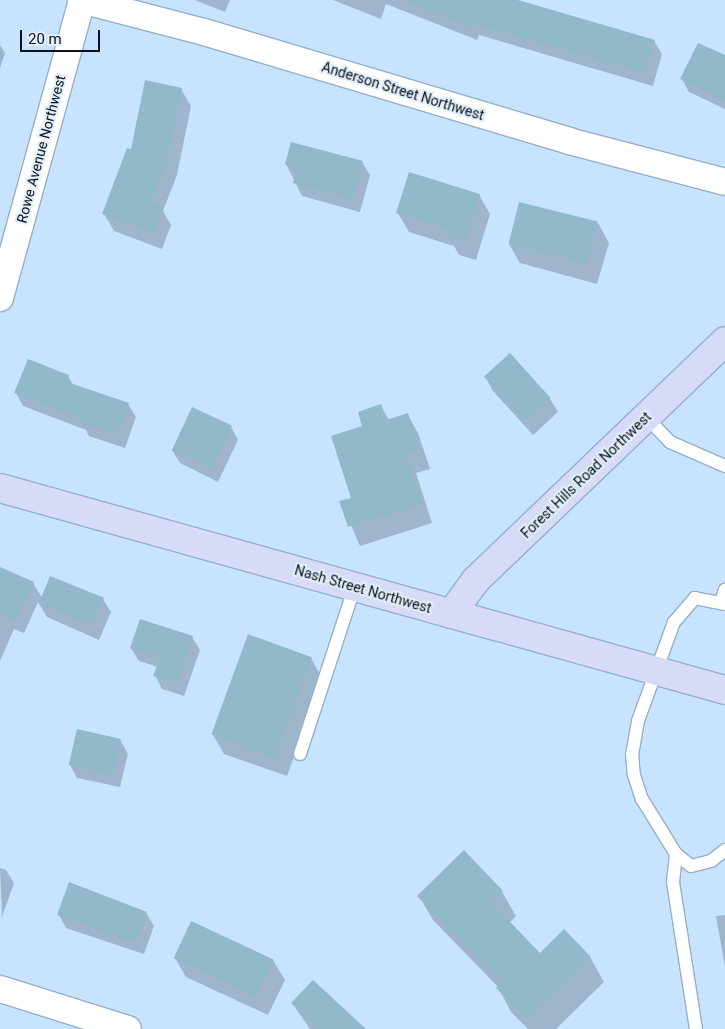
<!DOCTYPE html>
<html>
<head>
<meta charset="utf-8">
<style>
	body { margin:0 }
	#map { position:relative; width:725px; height:1029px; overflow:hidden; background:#c7e3ff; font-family:Roboto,sans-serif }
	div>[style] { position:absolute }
	.shadow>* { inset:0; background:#0003 }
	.building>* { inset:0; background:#91b9c9; transform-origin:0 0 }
	.roads { filter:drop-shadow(1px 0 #95afca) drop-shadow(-1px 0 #95afca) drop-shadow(0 1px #95afca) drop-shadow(0 -1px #95afca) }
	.lane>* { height:12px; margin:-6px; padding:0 6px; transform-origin:6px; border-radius:6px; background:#fff }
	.street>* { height:26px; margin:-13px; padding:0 13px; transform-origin:13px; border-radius:13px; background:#fff }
	.secondary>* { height:28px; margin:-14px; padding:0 14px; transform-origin:14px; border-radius:14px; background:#d6dbf8 }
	span { translate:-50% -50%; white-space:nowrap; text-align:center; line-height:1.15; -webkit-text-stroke:4px #e3eef9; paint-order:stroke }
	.street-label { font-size:14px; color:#09121c }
	.scale { position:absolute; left:20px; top:30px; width:80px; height:22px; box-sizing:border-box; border:2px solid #09121c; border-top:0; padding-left:6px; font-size:15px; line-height:18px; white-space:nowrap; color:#09121c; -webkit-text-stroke:4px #e3eef9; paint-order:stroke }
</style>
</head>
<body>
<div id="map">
	<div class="shadow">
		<div style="clip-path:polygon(195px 0,230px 0,225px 12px)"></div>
		<div style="clip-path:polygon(333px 0,515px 0,654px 41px,662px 54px,653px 86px,479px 35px,477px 40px,386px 4px,381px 19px)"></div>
		<div style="clip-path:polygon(0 45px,5px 53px,0 68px)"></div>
		<div style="clip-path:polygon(725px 57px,725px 109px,689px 92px,682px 79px)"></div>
		<div style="clip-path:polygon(181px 89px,191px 106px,177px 175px,163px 211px,171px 225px,162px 249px,114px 231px,104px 214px,132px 151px)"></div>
		<div style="clip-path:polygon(362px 162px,370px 175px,360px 212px,302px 196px,286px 164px)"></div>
		<div style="clip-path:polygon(479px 195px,490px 214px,476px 260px,459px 255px,454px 246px,409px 232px,398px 213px)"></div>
		<div style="clip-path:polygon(598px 223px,609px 243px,597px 284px,520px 263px,509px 244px)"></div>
		<div style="clip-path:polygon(510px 355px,550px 399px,558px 412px,533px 435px,493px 391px,486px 378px)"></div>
		<div style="clip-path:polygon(68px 376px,74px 386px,128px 404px,136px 417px,125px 448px,89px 436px,86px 430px,23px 406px,16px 393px)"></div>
		<div style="clip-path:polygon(381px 406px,389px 420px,407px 414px,418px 433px,430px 469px,416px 473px,432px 523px,360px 546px,341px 502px,352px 498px)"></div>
		<div style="clip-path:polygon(231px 427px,238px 440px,218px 482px,180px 463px,172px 450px)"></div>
		<div style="clip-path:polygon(0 569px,33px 583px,42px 598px,103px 599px,111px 612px,99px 640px,47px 617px,38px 602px,24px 633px,14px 629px,0 661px)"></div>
		<div style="clip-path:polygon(192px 637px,200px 650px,184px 696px,162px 689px,155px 675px,158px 667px,139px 661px,131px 648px)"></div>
		<div style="clip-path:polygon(311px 658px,322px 678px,287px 776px,224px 754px,213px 735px)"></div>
		<div style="clip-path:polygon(120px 740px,128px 754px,120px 787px,77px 778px,70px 765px)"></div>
		<div style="clip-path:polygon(0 868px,6px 870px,14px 883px,2px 917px)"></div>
		<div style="clip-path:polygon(502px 892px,516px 916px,509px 923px,540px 954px,590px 957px,604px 982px,556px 1029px,528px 1029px,511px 1012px,498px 987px,433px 920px,419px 896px)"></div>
		<div style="clip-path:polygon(146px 913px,154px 926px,144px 954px,66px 928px,59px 915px)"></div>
		<div style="clip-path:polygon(725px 915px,725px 967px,716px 916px)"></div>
		<div style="clip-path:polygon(192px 922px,273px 960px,285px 980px,268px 1015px,186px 977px,175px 958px)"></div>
		<div style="clip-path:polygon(292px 1003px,364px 1029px,310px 1029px)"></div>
	</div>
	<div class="building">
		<div style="clip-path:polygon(403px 0,518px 0,655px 40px,645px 73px,471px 23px,469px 28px)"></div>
		<div style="clip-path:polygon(698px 43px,725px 55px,725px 100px,680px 79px)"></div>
		<div style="clip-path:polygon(145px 80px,182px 88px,168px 158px,151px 203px,162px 207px,153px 233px,102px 214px,127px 148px,131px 149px)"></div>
		<div style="clip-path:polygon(291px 142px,363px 161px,353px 199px,293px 183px,297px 167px,285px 164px)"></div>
		<div style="clip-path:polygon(409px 172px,480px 194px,465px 242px,446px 236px,448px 229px,396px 213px)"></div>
		<div style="left:519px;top:202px;width:81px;height:43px;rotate:14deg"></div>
		<div style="left:510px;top:353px;width:61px;height:35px;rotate:48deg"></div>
		<div style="clip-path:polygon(28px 359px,69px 375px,67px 382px,129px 403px,118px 435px,80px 423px,81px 419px,14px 393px)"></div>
		<div style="clip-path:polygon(381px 404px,386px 420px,408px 413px,420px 450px,406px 454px,422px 504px,348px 527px,339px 501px,351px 498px,331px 436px,362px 426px,358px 412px)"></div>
		<div style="left:192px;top:407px;width:44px;height:48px;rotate:25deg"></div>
		<div style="clip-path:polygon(0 567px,34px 582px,16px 621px,0 614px)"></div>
		<div style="left:50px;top:576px;width:58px;height:30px;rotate:22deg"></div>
		<div style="clip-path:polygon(140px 619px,193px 636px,177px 683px,153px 676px,160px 658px,130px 648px)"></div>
		<div style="left:248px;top:634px;width:68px;height:107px;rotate:20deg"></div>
		<div style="left:77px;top:729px;width:45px;height:37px;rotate:13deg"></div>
		<div style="clip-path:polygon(464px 850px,503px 891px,491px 902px,540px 953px,564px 929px,591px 957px,527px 1019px,496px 988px,501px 982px,417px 896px)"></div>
		<div style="clip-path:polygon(69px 882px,147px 912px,136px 941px,128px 941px,57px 915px)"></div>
		<div style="left:191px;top:921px;width:91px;height:41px;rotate:25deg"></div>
		<div style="clip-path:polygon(313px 980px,366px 1029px,319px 1029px,291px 1003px)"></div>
	</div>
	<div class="roads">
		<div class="lane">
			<div style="left:646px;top:417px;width:35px;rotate:46deg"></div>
			<div style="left:670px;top:442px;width:60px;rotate:23.6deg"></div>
			<div style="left:721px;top:602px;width:13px;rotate:-72deg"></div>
			<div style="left:725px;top:604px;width:31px;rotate:-169deg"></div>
			<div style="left:695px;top:598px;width:32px;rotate:131deg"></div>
			<div style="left:674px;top:622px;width:105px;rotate:110deg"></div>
			<div style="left:638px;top:721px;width:34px;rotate:100deg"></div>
			<div style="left:632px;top:754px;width:21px;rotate:85deg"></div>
			<div style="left:634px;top:775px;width:25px;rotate:72deg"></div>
			<div style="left:642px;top:799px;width:65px;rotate:58.3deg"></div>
			<div style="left:676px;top:854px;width:19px;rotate:39deg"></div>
			<div style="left:691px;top:866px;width:21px;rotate:-14deg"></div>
			<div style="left:711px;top:861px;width:18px;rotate:-38deg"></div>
			<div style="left:300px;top:754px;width:177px;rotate:-71.9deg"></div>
			<div style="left:676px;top:854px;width:28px;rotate:96deg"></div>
			<div style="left:673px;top:882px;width:149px;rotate:81.1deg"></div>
		</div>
		<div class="street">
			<div style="left:81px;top:0;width:127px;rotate:14.6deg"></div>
			<div style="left:204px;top:32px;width:381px;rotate:16.6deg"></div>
			<div style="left:569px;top:141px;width:161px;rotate:14.7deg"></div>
			<div style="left:0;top:298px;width:309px;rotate:-74.6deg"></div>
			<div style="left:0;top:989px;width:134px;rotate:17.4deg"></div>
		</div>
		<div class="secondary">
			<div style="left:0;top:488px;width:753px;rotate:15.57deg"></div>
			<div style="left:451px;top:614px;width:42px;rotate:-53.7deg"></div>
			<div style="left:476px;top:580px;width:345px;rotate:-43.8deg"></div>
		</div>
	</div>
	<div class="street-label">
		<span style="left:403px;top:91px;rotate:17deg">Anderson Street Northwest</span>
		<span style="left:41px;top:149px;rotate:-75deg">Rowe Avenue Northwest</span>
		<span style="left:586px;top:475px;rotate:-44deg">Forest Hills Road Northwest</span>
		<span style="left:363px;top:589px;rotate:16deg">Nash Street Northwest</span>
	</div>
	<div class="scale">20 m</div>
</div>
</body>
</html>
